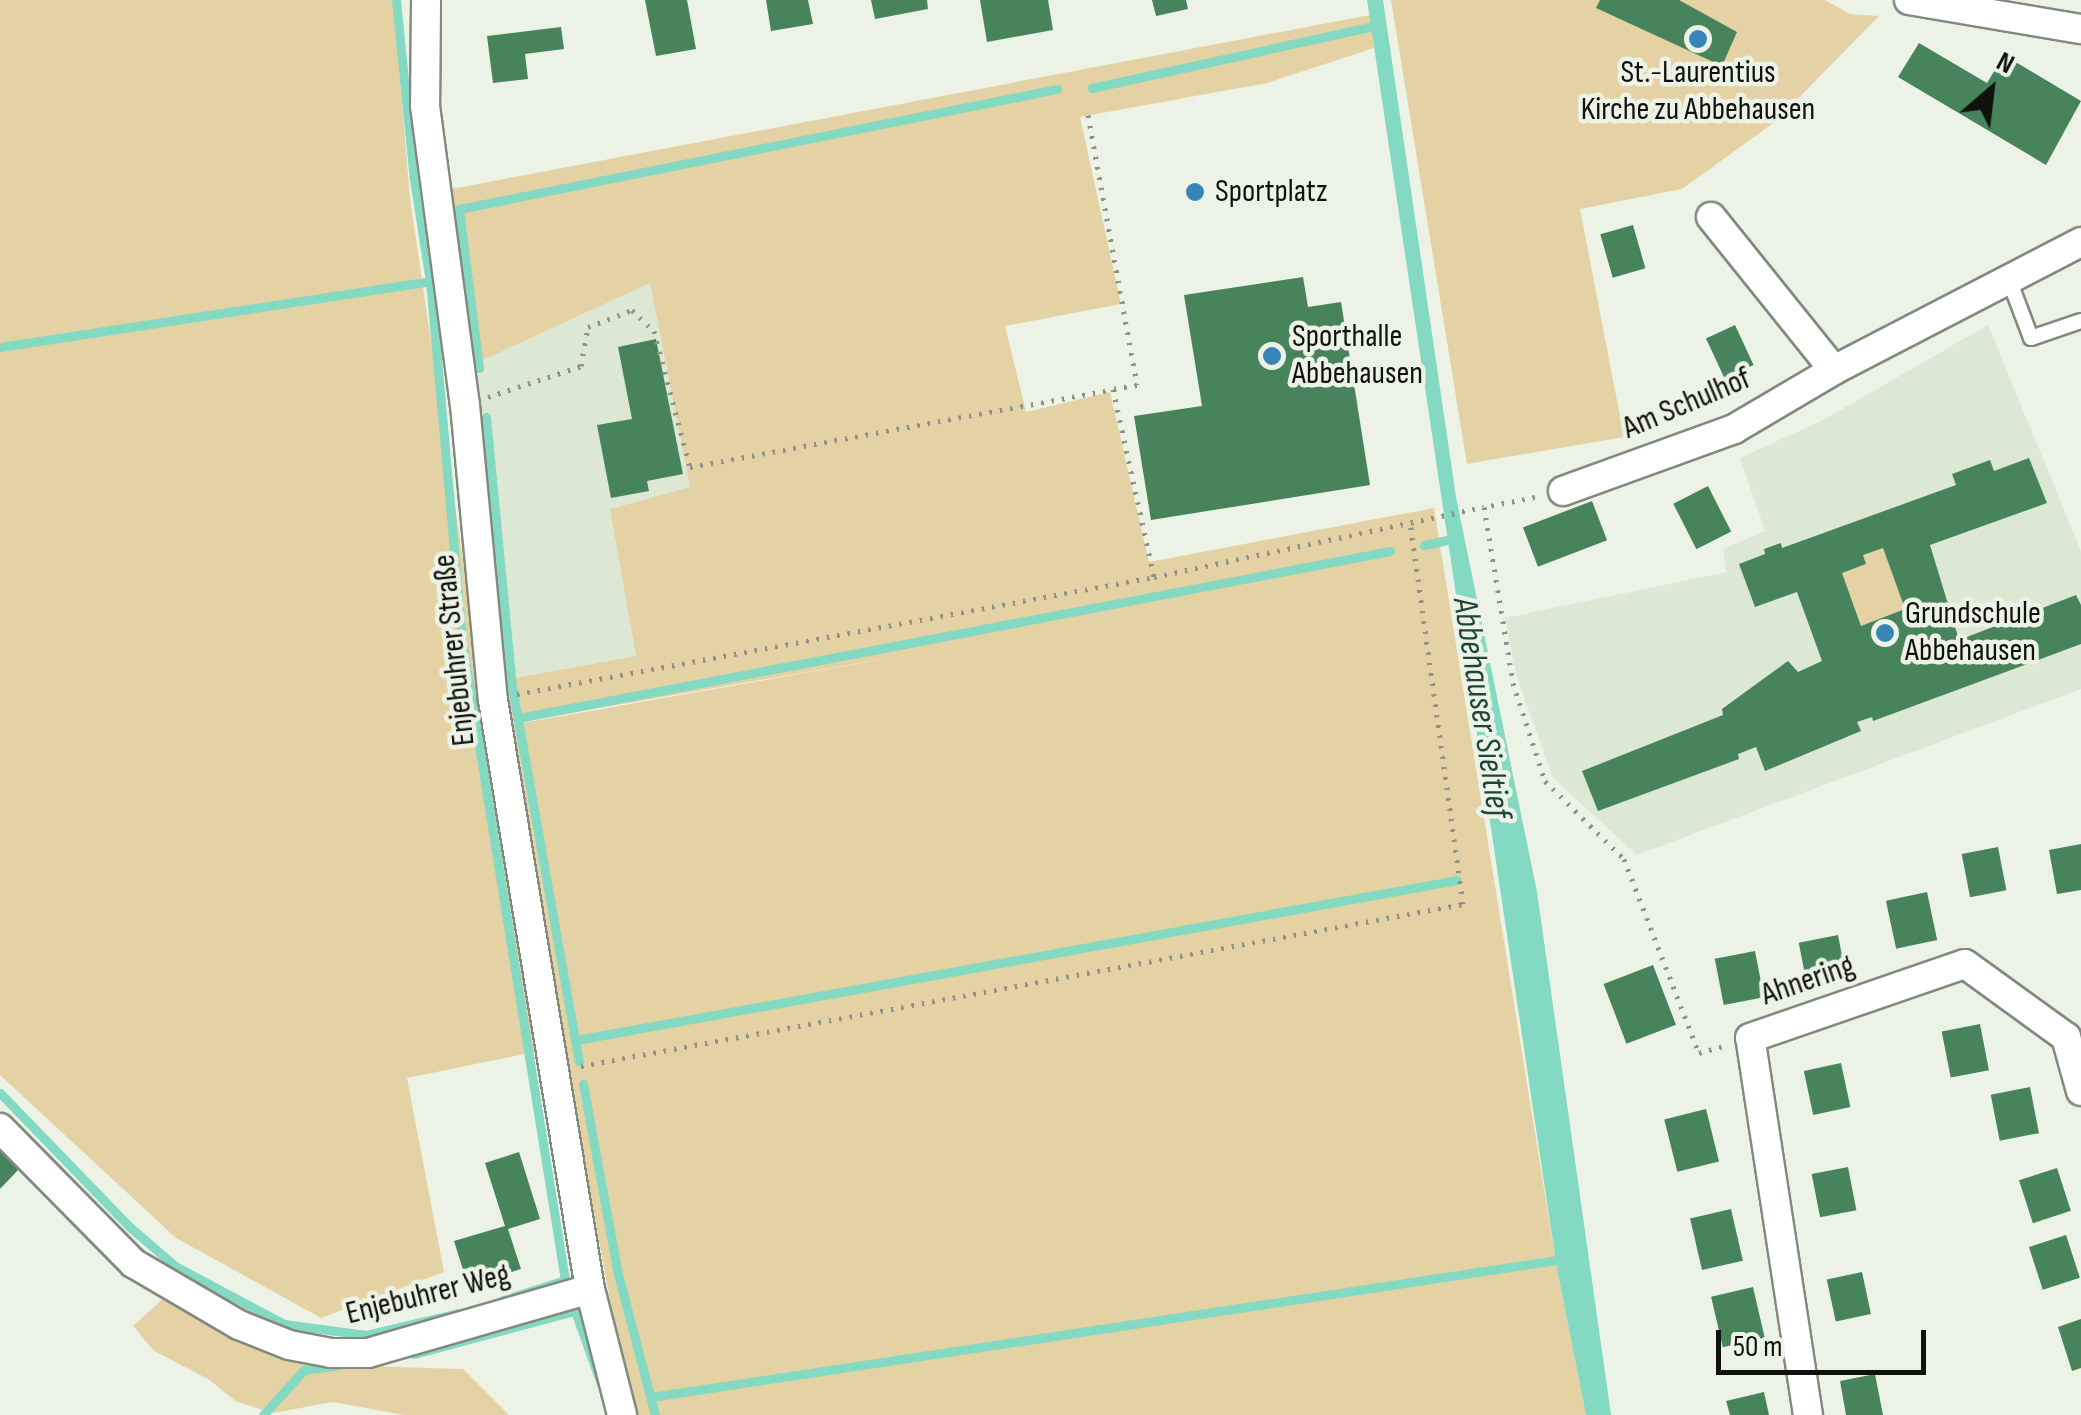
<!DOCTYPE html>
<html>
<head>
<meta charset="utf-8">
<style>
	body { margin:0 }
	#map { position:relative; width:2081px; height:1415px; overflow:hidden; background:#ecf3e6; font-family:"Sofia Sans Condensed",sans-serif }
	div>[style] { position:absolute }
	.built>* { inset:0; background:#dde8d4 }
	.green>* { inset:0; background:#e5d2a4 }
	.water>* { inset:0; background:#83d9c2 }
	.stream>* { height:9px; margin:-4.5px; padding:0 4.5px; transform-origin:4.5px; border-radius:4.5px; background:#83d9c2 }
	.building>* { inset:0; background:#47845b; transform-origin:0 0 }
	.path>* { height:5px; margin-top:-2.5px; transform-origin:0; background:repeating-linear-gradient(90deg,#8e938a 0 2.5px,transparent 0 10.5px) }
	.roads { filter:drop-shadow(2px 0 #82897d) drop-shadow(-2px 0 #82897d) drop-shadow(0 2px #82897d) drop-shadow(0 -2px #82897d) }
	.lane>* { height:14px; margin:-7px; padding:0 7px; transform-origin:7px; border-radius:7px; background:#fff }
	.street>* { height:28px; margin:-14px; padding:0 14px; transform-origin:14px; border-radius:14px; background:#fff }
	.dots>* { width:28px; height:28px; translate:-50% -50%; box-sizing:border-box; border:5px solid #ecf3e6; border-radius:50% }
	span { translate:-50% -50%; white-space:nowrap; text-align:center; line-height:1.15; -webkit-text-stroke:9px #ecf3e6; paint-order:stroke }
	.poi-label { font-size:32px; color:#0f110d }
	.left { translate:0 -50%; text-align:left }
	.street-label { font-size:32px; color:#0f110d }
	.water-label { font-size:35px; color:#1d453b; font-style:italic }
	.north { position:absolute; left:1941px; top:40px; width:100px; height:100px; -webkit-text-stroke:8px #ecf3e6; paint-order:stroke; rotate:28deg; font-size:28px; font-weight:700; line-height:40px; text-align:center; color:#0f110d }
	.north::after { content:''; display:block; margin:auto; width:35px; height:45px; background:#0f110d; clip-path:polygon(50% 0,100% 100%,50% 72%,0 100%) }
	.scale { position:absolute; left:1716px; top:1330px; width:210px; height:45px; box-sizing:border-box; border:5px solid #0f110d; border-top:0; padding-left:12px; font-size:30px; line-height:35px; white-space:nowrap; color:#0f110d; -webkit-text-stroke:8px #ecf3e6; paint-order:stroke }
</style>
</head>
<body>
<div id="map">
	<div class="built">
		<div style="clip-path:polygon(650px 282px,690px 487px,611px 509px,636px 656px,499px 681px,466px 368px)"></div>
		<div style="clip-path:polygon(1988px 325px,2081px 551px,2081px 689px,1637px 855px,1553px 778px,1517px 678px,1505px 618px,1726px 572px,1723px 549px,1765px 531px,1740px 458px,1825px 419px)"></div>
	</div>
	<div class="green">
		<div style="clip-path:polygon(0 0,393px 0,410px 198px,535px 1052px,407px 1078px,444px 1272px,321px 1318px,176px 1238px,0 1075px)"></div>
		<div style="clip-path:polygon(1391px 0,1825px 0,1850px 14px,1879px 16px,1776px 121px,1682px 189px,1580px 209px,1624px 437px,1467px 464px)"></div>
		<div style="clip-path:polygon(1370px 15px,1374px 48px,1267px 83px,1080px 117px,1121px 304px,1005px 326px,1026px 412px,1110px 392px,1149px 562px,1434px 508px,1557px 1269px,1586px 1415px,631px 1415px,505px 726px,929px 651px,506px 724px,499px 681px,636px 656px,610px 509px,690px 487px,650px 283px,466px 368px,441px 191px)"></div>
		<div style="clip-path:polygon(1883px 548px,1905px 609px,1861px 626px,1842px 573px,1865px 564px,1863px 555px)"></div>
		<div style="clip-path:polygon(166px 1296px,325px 1365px,463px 1369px,509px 1415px,404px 1415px,333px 1402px,273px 1413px,237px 1402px,208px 1379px,154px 1351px,133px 1326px)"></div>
	</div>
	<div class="water">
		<div style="clip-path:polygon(1367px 0,1383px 0,1456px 497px,1537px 892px,1611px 1415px,1586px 1415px,1557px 1269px)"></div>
	</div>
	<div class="stream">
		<div style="left:396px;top:0;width:180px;rotate:84.3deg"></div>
		<div style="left:414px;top:179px;width:103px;rotate:81.1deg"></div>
		<div style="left:430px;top:281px;width:360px;rotate:84.9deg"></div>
		<div style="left:462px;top:640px;width:648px;rotate:80.86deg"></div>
		<div style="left:565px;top:1280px;width:65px;rotate:162.1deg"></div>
		<div style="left:1092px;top:88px;width:294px;rotate:-12.4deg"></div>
		<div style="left:0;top:347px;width:435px;rotate:-8.7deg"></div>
		<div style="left:479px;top:368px;width:160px;rotate:-97.2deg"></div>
		<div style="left:459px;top:209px;width:610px;rotate:-11.35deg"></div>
		<div style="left:486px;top:417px;width:270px;rotate:84.5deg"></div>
		<div style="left:512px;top:686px;width:381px;rotate:79.9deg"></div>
		<div style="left:1424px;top:545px;width:30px;rotate:-12deg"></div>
		<div style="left:518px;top:718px;width:888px;rotate:-10.84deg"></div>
		<div style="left:576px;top:1040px;width:895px;rotate:-10.29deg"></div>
		<div style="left:583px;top:1084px;width:193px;rotate:79.6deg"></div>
		<div style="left:618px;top:1274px;width:146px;rotate:75.3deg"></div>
		<div style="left:0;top:1093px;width:188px;rotate:45.9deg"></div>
		<div style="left:131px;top:1228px;width:58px;rotate:40.8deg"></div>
		<div style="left:175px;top:1266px;width:123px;rotate:28deg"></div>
		<div style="left:284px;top:1324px;width:83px;rotate:7.6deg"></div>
		<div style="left:366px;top:1335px;width:96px;rotate:-13.3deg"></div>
		<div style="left:414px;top:1354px;width:167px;rotate:-15deg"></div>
		<div style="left:575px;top:1311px;width:77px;rotate:70.4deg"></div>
		<div style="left:651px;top:1397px;width:922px;rotate:-8.6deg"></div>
		<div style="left:263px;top:1415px;width:61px;rotate:-47.7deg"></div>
		<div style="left:304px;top:1370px;width:36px;rotate:-8deg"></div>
	</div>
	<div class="building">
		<div style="clip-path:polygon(645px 0,687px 0,696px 49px,656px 56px)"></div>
		<div style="clip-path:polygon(766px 0,808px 0,813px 24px,771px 31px)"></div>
		<div style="clip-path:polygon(871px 0,927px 0,928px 9px,875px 19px)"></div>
		<div style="clip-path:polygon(980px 0,1048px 0,1053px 30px,987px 42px)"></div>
		<div style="clip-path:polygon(1152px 0,1186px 0,1188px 9px,1156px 16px)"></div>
		<div style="clip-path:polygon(1600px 0,1679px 0,1737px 32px,1722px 66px,1596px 8px)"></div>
		<div style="clip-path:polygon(561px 27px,564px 49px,525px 54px,528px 79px,493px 83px,487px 36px)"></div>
		<div style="clip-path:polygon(1919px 43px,1987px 83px,2004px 55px,2081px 101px,2046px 165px,1898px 77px)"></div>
		<div style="left:1633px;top:225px;width:45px;height:34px;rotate:74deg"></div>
		<div style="clip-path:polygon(1303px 277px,1308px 307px,1341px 302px,1370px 485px,1151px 520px,1134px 416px,1202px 406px,1184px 295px)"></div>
		<div style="left:1735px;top:325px;width:44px;height:32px;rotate:65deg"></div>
		<div style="clip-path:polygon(656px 339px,683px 474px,647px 481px,649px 491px,611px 498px,597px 425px,632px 419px,618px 347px)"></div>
		<div style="clip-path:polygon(evenodd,2029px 458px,2047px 503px,1930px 545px,1959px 640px,2076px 595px,2081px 605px,2081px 644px,1873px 721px,1872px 717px,1857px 722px,1861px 731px,1765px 771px,1756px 747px,1738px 754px,1739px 759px,1598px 811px,1582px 771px,1723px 715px,1722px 709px,1788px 661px,1798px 672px,1822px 661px,1797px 592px,1755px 607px,1739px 564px,1765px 554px,1764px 549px,1781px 543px,1782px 548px,1956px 485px,1952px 474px,1990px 460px,1994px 471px,2029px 458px,1883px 548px,1905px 609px,1861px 626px,1842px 573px,1866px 564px,1863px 555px,1883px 548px)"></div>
		<div style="left:1708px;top:486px;width:51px;height:39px;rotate:63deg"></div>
		<div style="left:1592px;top:501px;width:42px;height:74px;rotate:69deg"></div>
		<div style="clip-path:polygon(2081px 844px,2081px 890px,2057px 894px,2049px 850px)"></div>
		<div style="left:1998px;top:847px;width:44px;height:37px;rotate:79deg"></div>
		<div style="left:1927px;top:892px;width:49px;height:42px;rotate:78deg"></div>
		<div style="left:1838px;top:935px;width:46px;height:40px;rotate:79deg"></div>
		<div style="left:1755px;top:951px;width:47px;height:41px;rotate:79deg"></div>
		<div style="left:1653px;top:965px;width:64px;height:53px;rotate:69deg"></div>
		<div style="left:1980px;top:1024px;width:47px;height:39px;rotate:79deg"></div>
		<div style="left:1841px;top:1063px;width:45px;height:38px;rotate:78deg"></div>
		<div style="left:2030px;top:1087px;width:47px;height:40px;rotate:79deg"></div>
		<div style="left:1706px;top:1109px;width:54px;height:43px;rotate:76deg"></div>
		<div style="clip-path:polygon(0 1150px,19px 1169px,0 1189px)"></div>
		<div style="clip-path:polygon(519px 1152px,540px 1219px,508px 1229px,521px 1269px,468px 1286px,454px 1241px,505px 1226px,485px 1163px)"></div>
		<div style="left:1848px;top:1167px;width:44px;height:37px;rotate:79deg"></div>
		<div style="left:2057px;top:1168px;width:45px;height:40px;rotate:72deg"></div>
		<div style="left:1731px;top:1209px;width:53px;height:42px;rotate:77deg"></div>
		<div style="left:2066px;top:1235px;width:45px;height:39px;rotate:72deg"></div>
		<div style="left:1862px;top:1272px;width:43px;height:36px;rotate:78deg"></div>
		<div style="left:1753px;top:1287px;width:52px;height:43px;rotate:77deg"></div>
		<div style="clip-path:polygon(2081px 1319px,2081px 1368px,2072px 1371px,2058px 1327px)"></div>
		<div style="clip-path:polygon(1875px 1374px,1883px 1415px,1846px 1415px,1840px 1381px)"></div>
		<div style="clip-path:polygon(1764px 1392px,1769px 1415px,1730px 1415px,1726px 1401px)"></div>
	</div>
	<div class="path">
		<div style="left:1088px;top:115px;width:274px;rotate:79.7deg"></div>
		<div style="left:1137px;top:385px;width:24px;rotate:171deg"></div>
		<div style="left:1113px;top:389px;width:192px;rotate:77.7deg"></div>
		<div style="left:1154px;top:577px;width:337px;rotate:-12deg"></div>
		<div style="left:488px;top:397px;width:98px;rotate:-18.4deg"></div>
		<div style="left:581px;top:366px;width:40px;rotate:-80deg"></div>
		<div style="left:588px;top:327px;width:47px;rotate:-21.1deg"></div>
		<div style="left:632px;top:310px;width:30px;rotate:44deg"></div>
		<div style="left:654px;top:331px;width:141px;rotate:75.2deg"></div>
		<div style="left:690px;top:467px;width:430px;rotate:-10.4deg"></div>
		<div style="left:1535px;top:497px;width:52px;rotate:168.9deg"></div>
		<div style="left:1484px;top:507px;width:178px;rotate:80.6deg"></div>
		<div style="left:1513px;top:683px;width:103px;rotate:71.9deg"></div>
		<div style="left:1545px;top:781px;width:111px;rotate:44.6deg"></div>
		<div style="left:1624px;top:859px;width:208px;rotate:68.9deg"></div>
		<div style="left:1699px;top:1053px;width:25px;rotate:-16deg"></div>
		<div style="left:517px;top:694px;width:648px;rotate:-10.41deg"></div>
		<div style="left:581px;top:1066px;width:897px;rotate:-10.41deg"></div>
		<div style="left:1463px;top:904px;width:385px;rotate:-97.9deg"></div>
	</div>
	<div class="roads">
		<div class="lane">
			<div style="left:2008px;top:277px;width:65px;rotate:69.3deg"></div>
			<div style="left:2031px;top:338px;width:53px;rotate:-18.8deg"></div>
		</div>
		<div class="street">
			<div style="left:426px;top:0;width:106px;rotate:90.5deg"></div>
			<div style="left:425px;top:106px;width:302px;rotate:82.4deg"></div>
			<div style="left:465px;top:405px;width:296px;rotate:84.6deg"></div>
			<div style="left:493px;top:700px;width:597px;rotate:80.65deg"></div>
			<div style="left:590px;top:1289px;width:130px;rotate:75.7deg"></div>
			<div style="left:1909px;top:0;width:174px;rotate:9.6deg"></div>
			<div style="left:1711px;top:217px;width:196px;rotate:51.2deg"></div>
			<div style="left:1563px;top:491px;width:182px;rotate:-19.9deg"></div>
			<div style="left:1734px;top:429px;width:116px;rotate:-30.5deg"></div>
			<div style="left:1834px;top:370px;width:278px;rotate:-27.4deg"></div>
			<div style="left:0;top:1128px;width:190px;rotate:45.4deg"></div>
			<div style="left:133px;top:1263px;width:123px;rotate:30.3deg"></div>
			<div style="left:239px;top:1325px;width:54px;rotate:21.8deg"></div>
			<div style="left:289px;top:1345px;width:43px;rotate:10.8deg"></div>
			<div style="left:331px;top:1353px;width:37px"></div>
			<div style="left:368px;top:1353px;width:231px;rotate:-16.1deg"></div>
			<div style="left:1808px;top:1415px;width:381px;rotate:-98.7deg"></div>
			<div style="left:1750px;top:1038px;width:227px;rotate:-19deg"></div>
			<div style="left:1965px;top:964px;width:125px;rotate:35.9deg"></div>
			<div style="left:2066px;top:1037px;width:56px;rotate:74.5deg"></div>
		</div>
	</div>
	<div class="dots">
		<div style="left:1698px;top:39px;background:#3685b7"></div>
		<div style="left:1195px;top:192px;background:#3685b7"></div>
		<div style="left:1272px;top:356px;background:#3685b7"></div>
		<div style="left:1885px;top:633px;background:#3685b7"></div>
	</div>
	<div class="poi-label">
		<span style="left:1698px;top:92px">St.-Laurentius<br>Kirche zu Abbehausen</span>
		<span class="left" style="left:1215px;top:192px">Sportplatz</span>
		<span class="left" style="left:1292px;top:356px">Sporthalle<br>Abbehausen</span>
		<span class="left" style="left:1905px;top:633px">Grundschule<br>Abbehausen</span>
	</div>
	<div class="street-label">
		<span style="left:1687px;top:404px;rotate:-23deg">Am Schulhof</span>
		<span style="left:455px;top:650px;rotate:-96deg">Enjebuhrer Straße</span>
		<span style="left:1808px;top:981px;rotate:-19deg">Ahnering</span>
		<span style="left:428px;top:1295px;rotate:-14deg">Enjebuhrer Weg</span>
	</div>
	<div class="water-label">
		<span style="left:1481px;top:708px;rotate:81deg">Abbehauser Sieltief</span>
	</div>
	<div class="north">N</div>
	<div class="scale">50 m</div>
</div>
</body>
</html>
